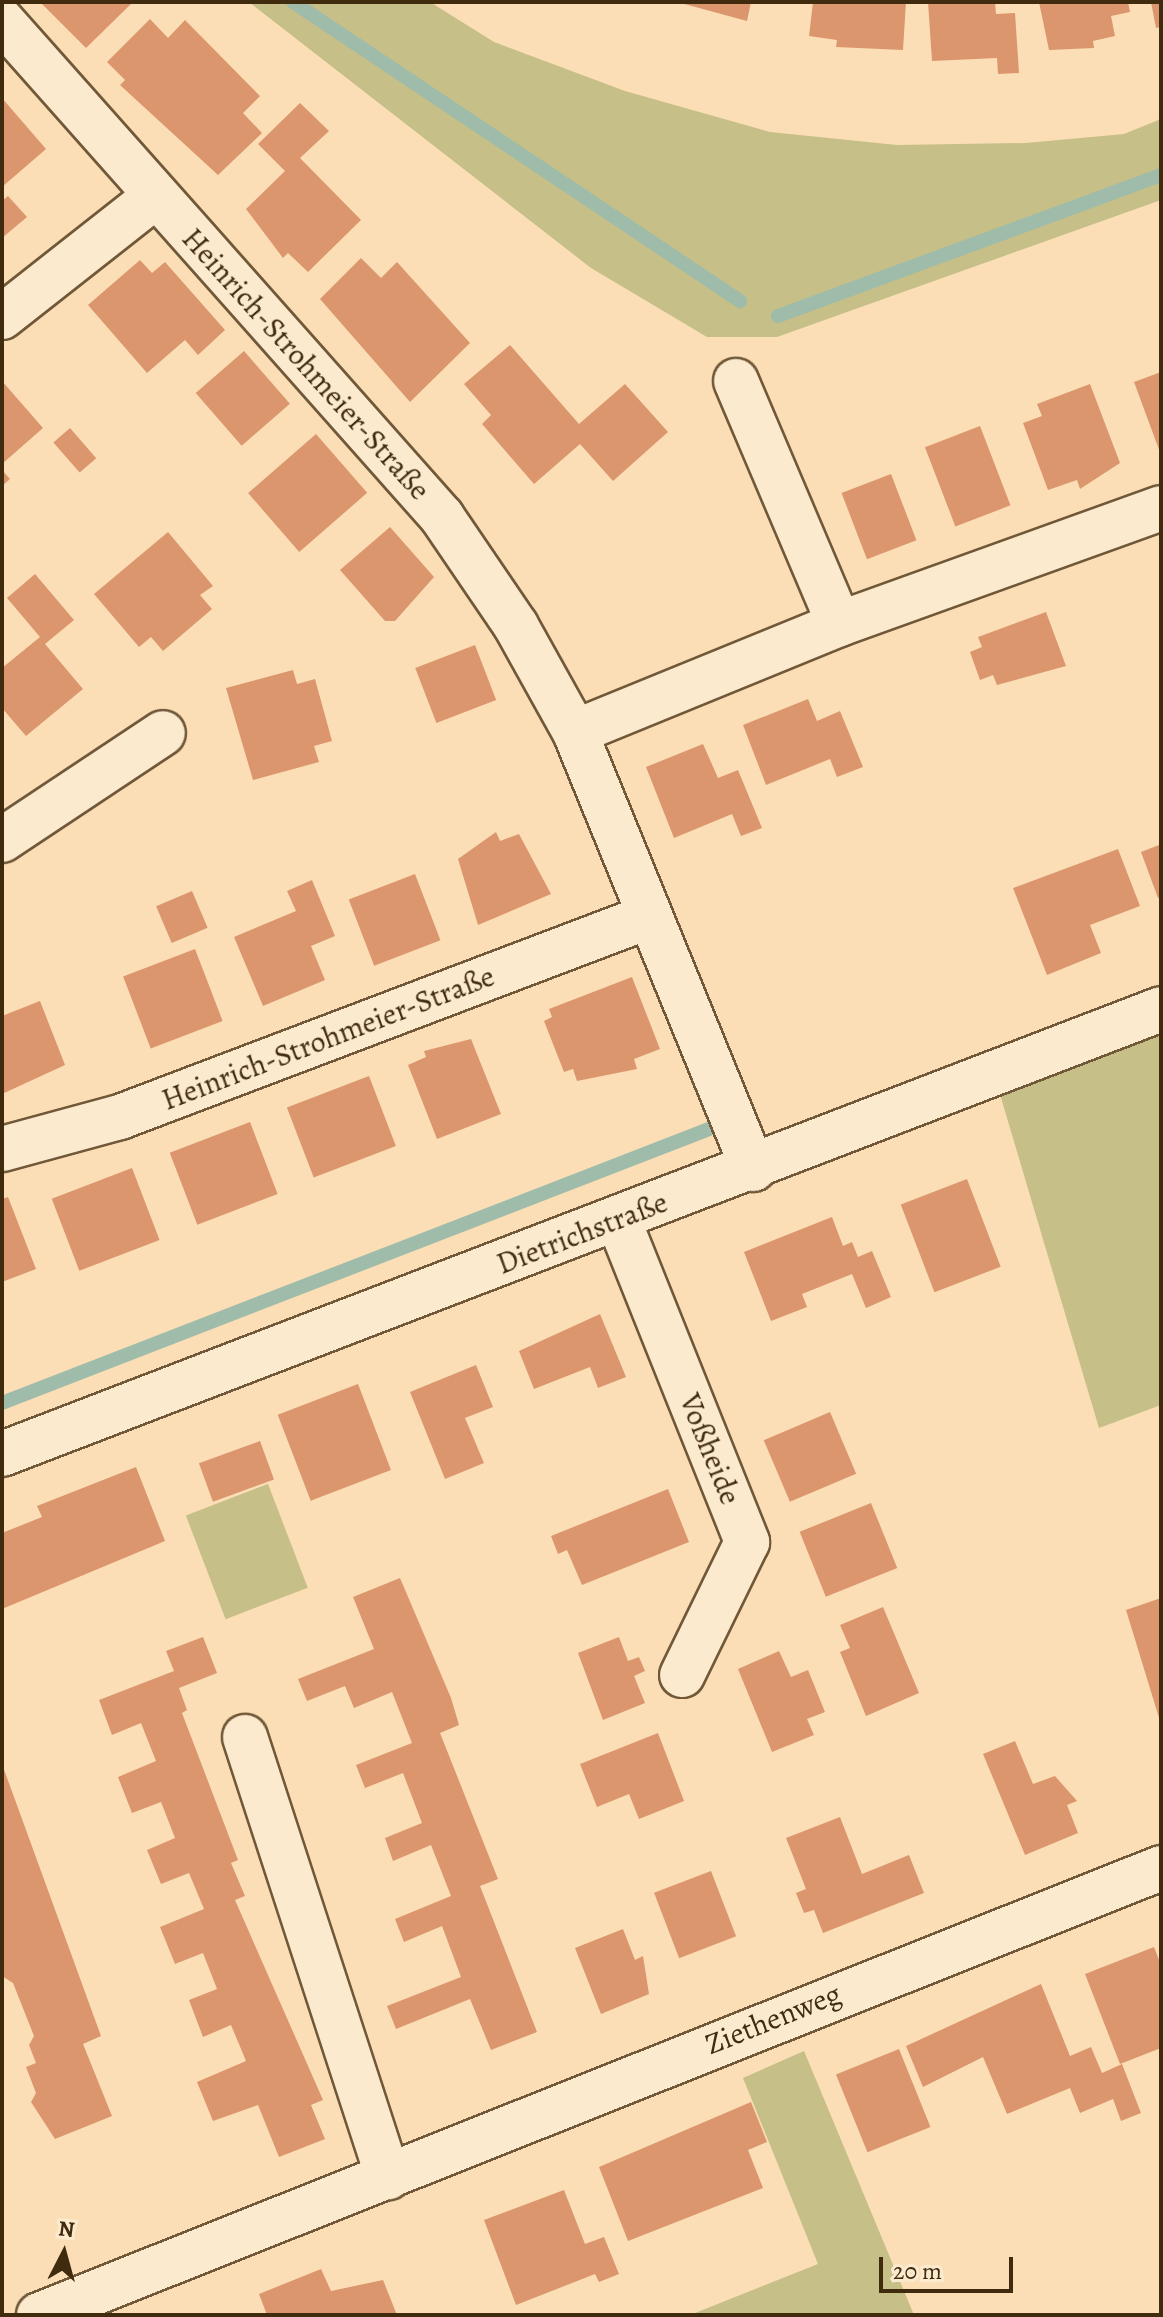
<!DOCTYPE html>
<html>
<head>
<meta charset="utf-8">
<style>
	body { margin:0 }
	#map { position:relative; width:1163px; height:2317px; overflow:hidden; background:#fbdeb5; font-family:Alegreya,serif }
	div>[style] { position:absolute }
	.green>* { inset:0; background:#c6bf88; transform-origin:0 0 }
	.stream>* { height:14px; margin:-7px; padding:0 7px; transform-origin:7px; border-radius:7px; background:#9fbcaa }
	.building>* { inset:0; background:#dc966d; transform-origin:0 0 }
	.roads { filter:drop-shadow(2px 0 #705838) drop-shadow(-2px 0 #705838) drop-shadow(0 2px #705838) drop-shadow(0 -2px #705838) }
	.minor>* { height:44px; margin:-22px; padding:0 22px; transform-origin:22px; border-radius:22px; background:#fceacf }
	span { translate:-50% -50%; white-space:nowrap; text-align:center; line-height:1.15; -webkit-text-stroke:6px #fceacf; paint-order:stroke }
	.street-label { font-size:30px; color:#412b0e }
	.frame { position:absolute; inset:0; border:4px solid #412b0e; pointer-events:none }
	.north { position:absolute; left:24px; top:2213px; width:80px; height:80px; -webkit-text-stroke:6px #fceacf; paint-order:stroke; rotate:6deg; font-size:22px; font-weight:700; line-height:32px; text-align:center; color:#412b0e }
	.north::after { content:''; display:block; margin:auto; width:28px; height:36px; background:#412b0e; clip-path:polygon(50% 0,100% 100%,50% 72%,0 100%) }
	.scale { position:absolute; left:879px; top:2257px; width:134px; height:36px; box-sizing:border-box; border:4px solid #412b0e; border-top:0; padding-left:10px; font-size:24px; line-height:28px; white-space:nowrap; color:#412b0e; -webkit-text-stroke:6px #fceacf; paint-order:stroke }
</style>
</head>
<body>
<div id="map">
	<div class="green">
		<div style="clip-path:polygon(249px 2px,430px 2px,494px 42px,625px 91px,770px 132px,897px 145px,1026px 143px,1124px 134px,1161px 119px,1161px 200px,777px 337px,707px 337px,591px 268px)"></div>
		<div style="clip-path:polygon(1161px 1029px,1161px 1405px,1099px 1428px,999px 1091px)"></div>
		<div style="left:268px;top:1484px;width:111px;height:88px;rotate:69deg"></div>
		<div style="clip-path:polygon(804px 2051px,914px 2315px,690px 2315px,818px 2264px,743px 2078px)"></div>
	</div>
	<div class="stream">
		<div style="left:293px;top:2px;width:538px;rotate:33.78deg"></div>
		<div style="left:778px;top:316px;width:408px;rotate:-20.2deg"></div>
		<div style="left:2px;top:1403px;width:758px;rotate:-21.18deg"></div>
	</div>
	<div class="building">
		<div style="clip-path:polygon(40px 2px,133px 2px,86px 48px)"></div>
		<div style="clip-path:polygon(677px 2px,751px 2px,747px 21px)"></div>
		<div style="clip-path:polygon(813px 2px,906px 2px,903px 50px,836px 47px,837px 40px,809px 36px)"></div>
		<div style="clip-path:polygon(928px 2px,995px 2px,996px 14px,1015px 13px,1019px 73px,998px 74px,997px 58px,932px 61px)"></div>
		<div style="clip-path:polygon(1039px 2px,1128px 2px,1130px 12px,1111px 16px,1115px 36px,1093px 41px,1094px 48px,1049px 50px)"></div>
		<div style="clip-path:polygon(1151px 2px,1161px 2px,1161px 27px,1156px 28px)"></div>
		<div style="clip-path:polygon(150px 19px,168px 38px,185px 20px,260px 96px,243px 113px,262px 133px,218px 175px,120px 85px,125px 80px,107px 62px)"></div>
		<div style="clip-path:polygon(2px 98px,46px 149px,2px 187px)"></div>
		<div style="clip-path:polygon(300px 103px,329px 131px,300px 158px,361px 220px,308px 272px,288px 253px,283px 258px,246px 209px,285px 171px,258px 144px)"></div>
		<div style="clip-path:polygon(8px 196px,27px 217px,2px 238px,2px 201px)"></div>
		<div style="clip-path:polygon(361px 258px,381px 278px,397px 262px,470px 343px,410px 402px,320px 299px)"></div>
		<div style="clip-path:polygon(140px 260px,152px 273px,165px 262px,225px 330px,198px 355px,185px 340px,147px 373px,88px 305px)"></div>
		<div style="clip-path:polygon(510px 345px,579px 424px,625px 384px,668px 432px,613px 481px,580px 444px,534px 484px,482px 424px,491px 415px,464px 384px)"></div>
		<div style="left:244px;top:351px;width:70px;height:64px;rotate:49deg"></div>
		<div style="clip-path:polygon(1161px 372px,1161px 455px,1134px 382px)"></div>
		<div style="clip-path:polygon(2px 381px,43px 428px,2px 464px)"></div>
		<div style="clip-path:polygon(1090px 384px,1120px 463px,1080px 489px,1077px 480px,1048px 490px,1023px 423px,1042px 416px,1037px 404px)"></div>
		<div style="left:980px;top:426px;width:85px;height:59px;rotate:69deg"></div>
		<div style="left:70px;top:428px;width:40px;height:22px;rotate:49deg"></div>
		<div style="left:316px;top:434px;width:78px;height:90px;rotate:49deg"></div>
		<div style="clip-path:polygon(2px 470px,10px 479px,2px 486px)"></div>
		<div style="left:891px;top:474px;width:71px;height:53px;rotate:69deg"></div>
		<div style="clip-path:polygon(390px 527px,434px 577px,395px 621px,385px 621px,340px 570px)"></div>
		<div style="clip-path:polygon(168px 532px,213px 586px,200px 595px,212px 609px,163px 651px,151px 637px,139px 647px,94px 594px)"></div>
		<div style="clip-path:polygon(35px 574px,74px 620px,45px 644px,83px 689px,26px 736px,2px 708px,2px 668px,40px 637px,7px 598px)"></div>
		<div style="clip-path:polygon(1046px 612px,1066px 666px,997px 685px,993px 675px,980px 680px,970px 652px,982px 647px,978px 637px)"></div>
		<div style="left:475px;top:645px;width:59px;height:64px;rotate:69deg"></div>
		<div style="clip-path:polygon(293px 670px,297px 684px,315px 679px,332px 741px,314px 746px,319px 762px,253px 780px,226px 688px)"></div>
		<div style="clip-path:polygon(808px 699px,817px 721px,840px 711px,863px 767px,837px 777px,830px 759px,766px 785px,743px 725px)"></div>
		<div style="clip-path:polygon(703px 744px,718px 778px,738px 770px,762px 828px,741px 836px,732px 814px,674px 838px,646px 767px)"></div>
		<div style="clip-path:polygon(496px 832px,500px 841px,519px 834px,551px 894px,478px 925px,458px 859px)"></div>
		<div style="clip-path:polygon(1159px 845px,1161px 897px,1158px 898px,1141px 852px)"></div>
		<div style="clip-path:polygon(1118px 849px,1140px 906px,1090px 925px,1101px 953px,1047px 975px,1013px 888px)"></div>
		<div style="left:415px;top:874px;width:71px;height:71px;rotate:69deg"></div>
		<div style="clip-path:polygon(312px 880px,335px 936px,311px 946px,325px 980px,263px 1006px,234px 937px,296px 911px,287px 891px)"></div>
		<div style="left:192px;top:891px;width:40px;height:39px;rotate:67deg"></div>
		<div style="left:195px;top:949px;width:77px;height:77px;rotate:69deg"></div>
		<div style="clip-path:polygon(632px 977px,660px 1049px,634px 1059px,637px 1069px,577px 1081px,573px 1069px,564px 1072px,544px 1021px,552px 1017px,549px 1009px)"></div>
		<div style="clip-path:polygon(40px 1001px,65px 1065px,2px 1094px,2px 1016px)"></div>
		<div style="clip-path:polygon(471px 1039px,501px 1114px,437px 1139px,408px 1065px,426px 1057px,424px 1051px)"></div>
		<div style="left:369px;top:1076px;width:75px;height:88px;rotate:69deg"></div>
		<div style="left:250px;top:1122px;width:77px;height:86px;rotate:69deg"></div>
		<div style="left:132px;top:1168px;width:77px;height:86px;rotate:69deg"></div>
		<div style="left:967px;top:1179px;width:94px;height:71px;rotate:69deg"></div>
		<div style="clip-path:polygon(8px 1197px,36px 1269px,2px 1282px,2px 1199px)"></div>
		<div style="clip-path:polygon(832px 1217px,843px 1246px,852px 1242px,858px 1257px,872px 1251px,891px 1297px,866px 1308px,852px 1274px,802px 1294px,807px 1307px,771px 1321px,744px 1252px)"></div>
		<div style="clip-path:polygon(600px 1314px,626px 1377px,598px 1388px,590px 1367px,534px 1389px,519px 1351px)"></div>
		<div style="clip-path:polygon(476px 1365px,493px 1407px,465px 1418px,484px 1463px,445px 1479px,410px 1392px)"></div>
		<div style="left:358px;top:1384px;width:92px;height:86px;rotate:69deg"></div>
		<div style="left:830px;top:1412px;width:67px;height:72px;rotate:67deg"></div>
		<div style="left:260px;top:1441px;width:41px;height:65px;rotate:70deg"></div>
		<div style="clip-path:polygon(136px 1467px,165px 1541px,2px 1609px,2px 1533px,42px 1517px,37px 1506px)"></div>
		<div style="clip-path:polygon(668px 1489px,689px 1542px,582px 1585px,567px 1550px,558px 1554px,551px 1536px)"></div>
		<div style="left:871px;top:1503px;width:70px;height:77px;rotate:68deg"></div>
		<div style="clip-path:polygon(400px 1578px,451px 1698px,459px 1725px,440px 1733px,498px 1879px,480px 1886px,537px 2032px,491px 2050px,470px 1999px,396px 2029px,387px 2006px,461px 1977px,442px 1926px,404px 1942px,395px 1919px,451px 1896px,431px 1845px,393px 1861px,385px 1838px,422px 1823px,403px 1773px,365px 1788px,356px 1765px,412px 1743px,392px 1692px,354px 1708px,345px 1686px,307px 1701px,298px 1679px,374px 1649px,353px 1597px)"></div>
		<div style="clip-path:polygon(1161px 1598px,1161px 1721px,1160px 1721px,1126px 1610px)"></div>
		<div style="clip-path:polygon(883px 1607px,919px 1693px,866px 1716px,840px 1652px,850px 1648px,840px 1625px)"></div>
		<div style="clip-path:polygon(203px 1637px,217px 1673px,179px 1688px,187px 1710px,182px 1713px,238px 1860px,231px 1863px,245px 1896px,235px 1900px,323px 2100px,311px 2105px,325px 2139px,279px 2157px,258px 2105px,213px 2121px,197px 2082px,246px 2061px,231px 2025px,203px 2037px,189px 2000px,217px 1989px,203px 1953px,175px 1964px,160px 1927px,204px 1909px,189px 1873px,161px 1884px,147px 1850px,175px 1838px,161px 1802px,132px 1813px,118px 1777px,156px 1761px,141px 1723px,112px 1735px,99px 1700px,174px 1671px,166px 1651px)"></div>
		<div style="clip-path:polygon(619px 1637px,628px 1661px,639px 1657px,645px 1671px,634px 1676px,645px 1703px,603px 1720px,578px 1653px)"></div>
		<div style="clip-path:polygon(779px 1651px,791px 1677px,808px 1670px,825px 1712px,807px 1719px,814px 1735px,772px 1752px,738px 1669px)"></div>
		<div style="clip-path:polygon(658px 1733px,684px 1801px,639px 1819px,629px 1794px,597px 1807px,580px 1764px)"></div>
		<div style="clip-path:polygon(1015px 1741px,1033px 1784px,1055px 1776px,1077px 1801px,1067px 1805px,1078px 1833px,1025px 1855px,983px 1754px)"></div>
		<div style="clip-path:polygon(2px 1764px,101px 2036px,83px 2044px,112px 2116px,55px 2139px,31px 2102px,36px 2093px,26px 2067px,36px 2063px,29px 2045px,34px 2036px,13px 1983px,2px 1976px)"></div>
		<div style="clip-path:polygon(840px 1817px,862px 1874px,909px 1855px,924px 1893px,823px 1933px,814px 1910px,804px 1913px,796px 1893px,806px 1889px,786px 1838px)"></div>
		<div style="left:711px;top:1871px;width:70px;height:61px;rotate:69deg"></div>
		<div style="clip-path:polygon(623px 1929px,635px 1960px,643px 1956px,649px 1994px,601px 2014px,575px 1948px)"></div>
		<div style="clip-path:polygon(1154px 1947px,1161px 1965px,1161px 2048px,1120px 2064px,1085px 1974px)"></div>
		<div style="clip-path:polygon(1041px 1984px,1070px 2056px,1091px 2047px,1102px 2073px,1122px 2064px,1141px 2113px,1121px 2121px,1113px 2099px,1080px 2113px,1070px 2088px,1007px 2114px,983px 2057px,923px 2087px,906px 2046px)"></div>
		<div style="left:899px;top:2049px;width:84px;height:68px;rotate:68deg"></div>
		<div style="clip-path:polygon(751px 2102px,767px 2142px,748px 2150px,763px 2188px,628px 2241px,599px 2167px)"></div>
		<div style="clip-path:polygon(564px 2190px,585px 2244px,604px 2237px,619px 2274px,599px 2282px,595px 2274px,516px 2305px,484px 2220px)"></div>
		<div style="clip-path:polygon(321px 2269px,331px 2291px,383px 2280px,397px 2315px,267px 2315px,259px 2294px)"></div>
	</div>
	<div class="roads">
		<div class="minor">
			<div style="left:2px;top:21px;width:663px;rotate:48.42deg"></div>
			<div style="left:442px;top:517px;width:132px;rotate:55.8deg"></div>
			<div style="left:516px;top:626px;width:121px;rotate:60.9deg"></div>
			<div style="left:575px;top:732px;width:472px;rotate:67.8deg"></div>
			<div style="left:2px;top:317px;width:196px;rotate:-38.2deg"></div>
			<div style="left:736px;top:381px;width:264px;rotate:67deg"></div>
			<div style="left:575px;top:732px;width:285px;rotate:-22.2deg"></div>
			<div style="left:839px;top:624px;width:342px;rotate:-19.8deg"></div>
			<div style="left:2px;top:840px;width:193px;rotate:-33.6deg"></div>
			<div style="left:2px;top:1149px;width:122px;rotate:-15.2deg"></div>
			<div style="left:120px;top:1117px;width:567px;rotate:-20.77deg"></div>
			<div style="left:618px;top:1219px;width:348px;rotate:68.2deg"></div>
			<div style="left:747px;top:1542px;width:148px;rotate:116deg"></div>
			<div style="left:2px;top:1454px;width:1241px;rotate:-21deg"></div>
			<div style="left:245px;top:1737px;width:463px;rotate:72deg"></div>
			<div style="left:39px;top:2315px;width:1208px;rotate:-21.72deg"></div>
		</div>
	</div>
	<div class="street-label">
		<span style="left:306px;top:364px;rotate:48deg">Heinrich-Strohmeier-Straße</span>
		<span style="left:328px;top:1038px;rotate:-21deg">Heinrich-Strohmeier-Straße</span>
		<span style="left:582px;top:1233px;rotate:-21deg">Dietrichstraße</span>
		<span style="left:710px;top:1449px;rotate:68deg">Voßheide</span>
		<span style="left:773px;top:2019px;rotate:-22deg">Ziethenweg</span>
	</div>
	<div class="frame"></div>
	<div class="north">N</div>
	<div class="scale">20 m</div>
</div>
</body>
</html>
